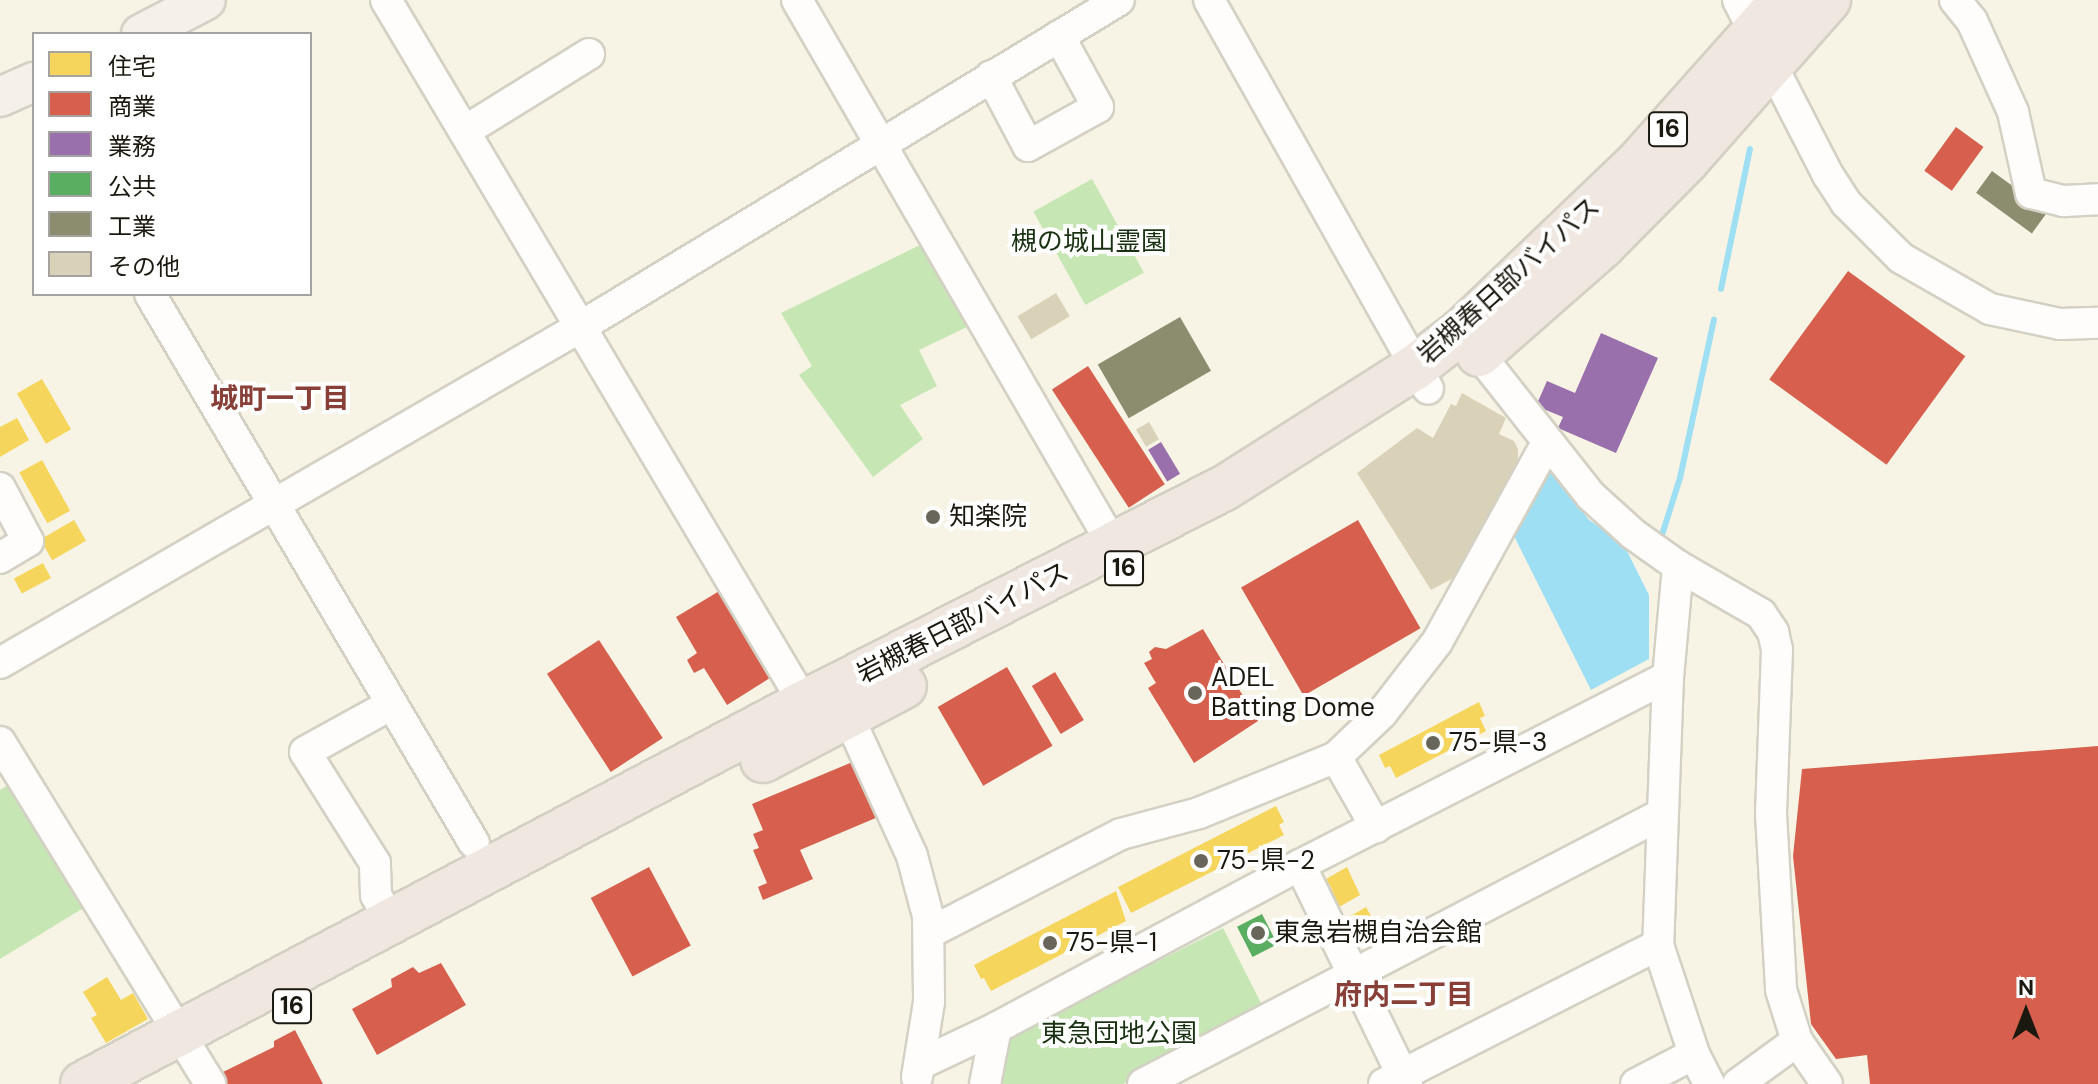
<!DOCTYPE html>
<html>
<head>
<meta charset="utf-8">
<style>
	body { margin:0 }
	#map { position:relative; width:2098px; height:1084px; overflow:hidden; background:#f7f4e5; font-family:"DM Sans","Noto Sans JP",sans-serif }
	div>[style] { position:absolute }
	.green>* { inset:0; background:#c6e7b4; transform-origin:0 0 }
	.water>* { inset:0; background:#9fdff4 }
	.homes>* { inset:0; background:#f6d55c; transform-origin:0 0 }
	.shops>* { inset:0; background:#d6604d; transform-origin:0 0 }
	.offices>* { inset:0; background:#9970ab; transform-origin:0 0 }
	.public>* { inset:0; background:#5aae61; transform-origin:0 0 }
	.industry>* { inset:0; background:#8c8c6e; transform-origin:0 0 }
	.stream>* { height:6px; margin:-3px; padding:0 3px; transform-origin:3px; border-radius:3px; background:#9fdff4 }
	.building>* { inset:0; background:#d9d2b8; transform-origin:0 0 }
	.roads { filter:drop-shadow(2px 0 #d3d0c4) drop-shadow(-2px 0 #d3d0c4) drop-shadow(0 2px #d3d0c4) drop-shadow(0 -2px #d3d0c4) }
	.minor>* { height:30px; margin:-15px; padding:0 15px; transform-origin:15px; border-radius:15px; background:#fefdfb }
	.major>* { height:38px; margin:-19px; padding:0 19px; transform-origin:19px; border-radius:19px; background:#f5f0ea }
	.highway>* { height:44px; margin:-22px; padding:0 22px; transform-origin:22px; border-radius:22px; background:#f0e7e0 }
	.dots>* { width:22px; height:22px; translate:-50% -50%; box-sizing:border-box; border:4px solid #fff; border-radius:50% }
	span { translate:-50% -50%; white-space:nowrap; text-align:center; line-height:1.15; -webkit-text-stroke:8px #fff; paint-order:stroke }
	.shield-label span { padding:2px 6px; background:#fff; border:2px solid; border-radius:6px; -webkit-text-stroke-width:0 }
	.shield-label { font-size:24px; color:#1b190f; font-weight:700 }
	.park-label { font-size:26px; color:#183110 }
	.street-label { font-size:26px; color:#1b190f }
	.poi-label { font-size:26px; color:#1b190f }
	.left { translate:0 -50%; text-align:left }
	.neighbourhood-label { font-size:28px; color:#873f37; font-weight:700 }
	.legend { position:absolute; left:32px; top:32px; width:280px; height:264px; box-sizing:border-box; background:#fff; border:2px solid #a4a39f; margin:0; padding:10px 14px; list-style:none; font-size:24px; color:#1b190f }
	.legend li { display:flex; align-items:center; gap:16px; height:40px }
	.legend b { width:40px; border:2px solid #a4a39f }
	.north { position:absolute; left:1986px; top:972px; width:80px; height:80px; -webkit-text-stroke:6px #fff; paint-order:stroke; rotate:0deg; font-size:22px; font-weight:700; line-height:32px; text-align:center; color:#1b190f }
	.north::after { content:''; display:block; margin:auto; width:28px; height:36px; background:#1b190f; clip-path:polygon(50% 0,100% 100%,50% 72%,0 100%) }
</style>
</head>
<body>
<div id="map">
	<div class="green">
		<div style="left:1092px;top:179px;width:107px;height:67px;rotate:61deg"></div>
		<div style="clip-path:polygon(920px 245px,969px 326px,919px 350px,937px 386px,900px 405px,923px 439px,873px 477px,799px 375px,812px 366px,781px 313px)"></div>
		<div style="clip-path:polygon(15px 781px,90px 904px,0 959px,0 790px)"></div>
		<div style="clip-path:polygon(1223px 928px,1265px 1011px,1123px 1084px,994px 1084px,1001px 1051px,1015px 1034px)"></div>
	</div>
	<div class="water">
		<div style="clip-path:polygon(1549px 466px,1589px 520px,1622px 541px,1649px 595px,1649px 659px,1591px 690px,1511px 530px)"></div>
	</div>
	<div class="homes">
		<div style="left:42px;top:379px;width:58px;height:29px;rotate:60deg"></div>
		<div style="clip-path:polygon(17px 418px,29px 440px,0 457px,0 427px)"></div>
		<div style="left:42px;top:460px;width:58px;height:26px;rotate:61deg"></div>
		<div style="left:74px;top:520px;width:24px;height:39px;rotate:60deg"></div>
		<div style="left:43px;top:563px;width:17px;height:33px;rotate:62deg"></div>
		<div style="clip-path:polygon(1479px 702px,1485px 716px,1480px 718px,1486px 731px,1396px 778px,1390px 766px,1385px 768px,1379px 755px)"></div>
		<div style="clip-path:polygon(1276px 806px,1284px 822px,1279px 825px,1284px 835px,1131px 913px,1118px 887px)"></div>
		<div style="clip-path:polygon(1347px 867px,1360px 895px,1334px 910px,1324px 893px,1332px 889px,1326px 879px)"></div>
		<div style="clip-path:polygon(1116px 891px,1126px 921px,991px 991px,984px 978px,981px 979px,974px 965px)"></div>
		<div style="clip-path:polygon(1366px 907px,1380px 932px,1353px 947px,1344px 931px,1349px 929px,1344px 920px)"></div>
		<div style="clip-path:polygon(107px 977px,121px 1000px,133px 993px,148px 1019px,106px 1043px,91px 1018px,97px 1015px,83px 992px)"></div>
	</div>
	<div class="shops">
		<div style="left:1956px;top:127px;width:34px;height:54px;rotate:36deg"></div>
		<div style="left:1848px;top:271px;width:145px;height:134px;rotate:36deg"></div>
		<div style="left:1088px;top:366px;width:141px;height:43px;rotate:57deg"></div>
		<div style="left:1358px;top:520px;width:125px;height:135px;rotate:60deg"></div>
		<div style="clip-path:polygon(721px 590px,773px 676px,727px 705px,704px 668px,694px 673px,687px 660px,697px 653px,676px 617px)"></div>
		<div style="clip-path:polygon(1203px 629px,1258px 721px,1194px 763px,1148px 688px,1156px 683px,1144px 663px,1152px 659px,1149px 652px,1155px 647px,1166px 649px)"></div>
		<div style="left:599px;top:640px;width:117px;height:62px;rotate:57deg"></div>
		<div style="left:1007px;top:667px;width:91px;height:80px;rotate:60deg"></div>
		<div style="left:1055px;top:672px;width:56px;height:27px;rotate:59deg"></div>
		<div style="clip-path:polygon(2098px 746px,2098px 1084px,1870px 1084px,1867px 1055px,1836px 1059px,1811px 1024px,1793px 856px,1802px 769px)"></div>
		<div style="clip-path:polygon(855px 761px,878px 817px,800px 850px,813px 879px,763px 900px,758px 887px,767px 883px,753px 850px,759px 848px,753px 834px,763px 830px,752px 804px)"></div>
		<div style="left:649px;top:867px;width:89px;height:66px;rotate:62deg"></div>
		<div style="clip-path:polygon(441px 963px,466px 1005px,377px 1055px,352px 1009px,392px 987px,391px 979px,413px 967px,419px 973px)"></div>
		<div style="clip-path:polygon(295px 1030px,323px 1084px,227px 1084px,221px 1073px,274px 1047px,274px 1041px)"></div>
	</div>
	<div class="offices">
		<div style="clip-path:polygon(1601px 333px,1658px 358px,1616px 453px,1558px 428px,1563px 417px,1536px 406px,1547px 381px,1575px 393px)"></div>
		<div style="left:1161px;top:442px;width:37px;height:15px;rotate:59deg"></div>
	</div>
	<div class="public">
		<div style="left:1262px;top:914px;width:34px;height:28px;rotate:63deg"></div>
	</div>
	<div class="industry">
		<div style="left:1992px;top:171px;width:69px;height:27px;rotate:36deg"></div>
		<div style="left:1180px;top:317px;width:62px;height:95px;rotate:60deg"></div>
	</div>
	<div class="stream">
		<div style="left:1721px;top:289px;width:143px;rotate:-78.3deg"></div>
		<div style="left:1662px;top:535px;width:60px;rotate:-72.5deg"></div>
		<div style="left:1680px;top:478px;width:162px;rotate:-77.9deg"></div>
	</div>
	<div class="building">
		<div style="left:1056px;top:293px;width:27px;height:45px;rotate:59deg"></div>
		<div style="clip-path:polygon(1462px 393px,1506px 418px,1499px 434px,1514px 441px,1518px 449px,1518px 467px,1459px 575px,1431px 590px,1357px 473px,1417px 428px,1433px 438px,1451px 404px,1456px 406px)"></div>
		<div style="left:1149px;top:422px;width:20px;height:15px;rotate:60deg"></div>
	</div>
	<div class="roads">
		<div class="minor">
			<div style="left:386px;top:0;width:818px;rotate:59.26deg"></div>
			<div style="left:797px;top:0;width:630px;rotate:59.89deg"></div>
			<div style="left:1209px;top:0;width:446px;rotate:60.6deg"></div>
			<div style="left:1738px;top:0;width:197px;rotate:62.8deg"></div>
			<div style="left:1828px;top:175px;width:33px;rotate:57deg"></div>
			<div style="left:1846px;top:203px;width:78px;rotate:45deg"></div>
			<div style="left:1901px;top:258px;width:103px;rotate:29.8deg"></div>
			<div style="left:1990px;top:309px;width:72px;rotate:12.1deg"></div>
			<div style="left:2060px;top:324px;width:38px;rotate:-2deg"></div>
			<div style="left:1955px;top:0;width:27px;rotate:51deg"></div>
			<div style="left:1972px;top:21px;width:100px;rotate:65.7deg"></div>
			<div style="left:2013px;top:112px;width:83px;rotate:77.5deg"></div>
			<div style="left:2031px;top:193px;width:34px;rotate:14deg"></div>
			<div style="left:2064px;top:201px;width:34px;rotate:-3deg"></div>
			<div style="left:991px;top:76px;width:79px;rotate:62.1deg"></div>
			<div style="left:1028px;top:146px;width:80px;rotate:-29.1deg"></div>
			<div style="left:1098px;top:107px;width:81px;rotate:-118.8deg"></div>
			<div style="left:465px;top:131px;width:146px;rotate:-31.8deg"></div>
			<div style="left:150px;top:294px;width:637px;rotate:59.45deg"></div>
			<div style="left:1467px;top:339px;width:200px;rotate:51.7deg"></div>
			<div style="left:1591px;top:496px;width:57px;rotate:42.1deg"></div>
			<div style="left:1633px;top:534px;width:55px;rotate:35.4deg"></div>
			<div style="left:1678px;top:566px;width:96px;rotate:30deg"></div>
			<div style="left:1761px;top:614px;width:22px;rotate:56deg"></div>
			<div style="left:1773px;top:632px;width:18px;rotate:77deg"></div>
			<div style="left:1777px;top:650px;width:164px;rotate:92.1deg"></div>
			<div style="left:1771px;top:814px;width:176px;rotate:86.7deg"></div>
			<div style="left:1781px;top:990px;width:53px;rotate:72.6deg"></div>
			<div style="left:1797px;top:1041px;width:52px;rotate:55.1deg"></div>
			<div style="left:0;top:488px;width:60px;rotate:62.2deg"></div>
			<div style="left:28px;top:541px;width:33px;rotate:149deg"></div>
			<div style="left:1678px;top:566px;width:111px;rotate:95.1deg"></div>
			<div style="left:1668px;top:677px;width:268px;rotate:92.1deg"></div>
			<div style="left:1658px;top:945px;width:115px;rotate:71.7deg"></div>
			<div style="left:1694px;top:1054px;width:34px;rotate:63deg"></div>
			<div style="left:0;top:663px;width:673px;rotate:-30.07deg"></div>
			<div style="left:582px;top:326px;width:628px;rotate:-31.26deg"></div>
			<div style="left:848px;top:716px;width:154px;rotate:65.4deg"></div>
			<div style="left:912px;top:856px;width:62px;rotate:75.1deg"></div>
			<div style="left:928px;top:916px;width:86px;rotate:89.3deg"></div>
			<div style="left:929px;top:1002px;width:76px;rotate:99.1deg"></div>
			<div style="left:0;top:742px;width:401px;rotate:58.4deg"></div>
			<div style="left:1336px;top:757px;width:81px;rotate:60.3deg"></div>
			<div style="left:1300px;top:865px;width:244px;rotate:64deg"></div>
			<div style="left:392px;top:923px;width:32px;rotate:-120deg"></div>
			<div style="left:376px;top:895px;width:32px;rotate:-92deg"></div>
			<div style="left:375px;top:863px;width:131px;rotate:-122.2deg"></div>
			<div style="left:305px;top:752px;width:99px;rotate:-28.9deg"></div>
			<div style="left:929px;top:933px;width:216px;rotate:-27.3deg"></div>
			<div style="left:1121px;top:834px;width:81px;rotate:-15.1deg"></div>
			<div style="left:1199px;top:813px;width:148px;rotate:-22.2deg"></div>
			<div style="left:1336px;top:757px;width:64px;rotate:-43.7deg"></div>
			<div style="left:1382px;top:713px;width:90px;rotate:-52.2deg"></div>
			<div style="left:1437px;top:642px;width:227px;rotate:-61.1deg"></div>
			<div style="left:920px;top:1064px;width:84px;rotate:-25.3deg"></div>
			<div style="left:996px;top:1028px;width:345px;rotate:-28.2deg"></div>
			<div style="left:1300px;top:865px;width:413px;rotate:-27.1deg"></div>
			<div style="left:985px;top:1084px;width:57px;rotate:-78.9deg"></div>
			<div style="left:1143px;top:1084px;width:585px;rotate:-27.48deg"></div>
			<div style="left:1384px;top:1084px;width:307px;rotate:-26.9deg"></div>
			<div style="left:1636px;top:1084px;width:65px;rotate:-27.3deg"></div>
			<div style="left:1738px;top:1084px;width:73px;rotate:-36.1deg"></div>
		</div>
		<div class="major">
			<div style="left:141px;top:34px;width:73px;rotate:-27.6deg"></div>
			<div style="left:0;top:97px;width:37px;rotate:-24deg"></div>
		</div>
		<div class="highway">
			<div style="left:1479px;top:354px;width:165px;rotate:-41.3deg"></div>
			<div style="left:1603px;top:245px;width:118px;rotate:-45.3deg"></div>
			<div style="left:1686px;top:161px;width:215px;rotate:-48.6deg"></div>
			<div style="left:763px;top:760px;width:159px;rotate:-27.7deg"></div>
			<div style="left:83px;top:1084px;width:815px;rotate:-27.85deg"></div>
			<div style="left:804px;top:703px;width:470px;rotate:-27.1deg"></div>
			<div style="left:1223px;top:489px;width:226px;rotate:-32.4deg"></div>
			<div style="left:1414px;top:368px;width:61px;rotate:-37.6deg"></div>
			<div style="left:1462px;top:331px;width:242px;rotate:-43.7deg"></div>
			<div style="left:1637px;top:164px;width:220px;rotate:-48.3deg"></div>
		</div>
	</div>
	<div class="dots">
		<div style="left:933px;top:517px;background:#68665a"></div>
		<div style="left:1195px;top:693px;background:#68665a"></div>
		<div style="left:1433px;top:743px;background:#68665a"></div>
		<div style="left:1201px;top:861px;background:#68665a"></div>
		<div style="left:1258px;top:933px;background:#68665a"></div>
		<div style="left:1050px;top:943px;background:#68665a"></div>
	</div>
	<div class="shield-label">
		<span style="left:1668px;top:129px">16</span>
		<span style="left:1124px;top:568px">16</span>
		<span style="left:292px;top:1006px">16</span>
	</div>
	<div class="park-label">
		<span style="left:1089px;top:242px">槻の城山霊園</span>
		<span style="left:1119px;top:1034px">東急団地公園</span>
	</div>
	<div class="street-label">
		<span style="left:1509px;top:281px;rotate:-42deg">岩槻春日部バイパス</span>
		<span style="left:963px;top:623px;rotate:-27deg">岩槻春日部バイパス</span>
	</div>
	<div class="poi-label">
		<span class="left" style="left:949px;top:517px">知楽院</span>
		<span class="left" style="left:1211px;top:693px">ADEL<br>Batting Dome</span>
		<span class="left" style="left:1449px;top:743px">75-県-3</span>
		<span class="left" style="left:1217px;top:861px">75-県-2</span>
		<span class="left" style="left:1274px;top:933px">東急岩槻自治会館</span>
		<span class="left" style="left:1066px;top:943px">75-県-1</span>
	</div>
	<div class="neighbourhood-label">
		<span style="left:280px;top:399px">城町一丁目</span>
		<span style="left:1404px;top:995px">府内二丁目</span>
	</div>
	<ul class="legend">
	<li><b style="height:22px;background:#f6d55c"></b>住宅</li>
	<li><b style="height:22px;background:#d6604d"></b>商業</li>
	<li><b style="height:22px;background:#9970ab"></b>業務</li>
	<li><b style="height:22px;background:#5aae61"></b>公共</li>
	<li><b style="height:22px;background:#8c8c6e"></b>工業</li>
	<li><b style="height:22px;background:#d9d2b8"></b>その他</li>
	</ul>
	<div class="north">N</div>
</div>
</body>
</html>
